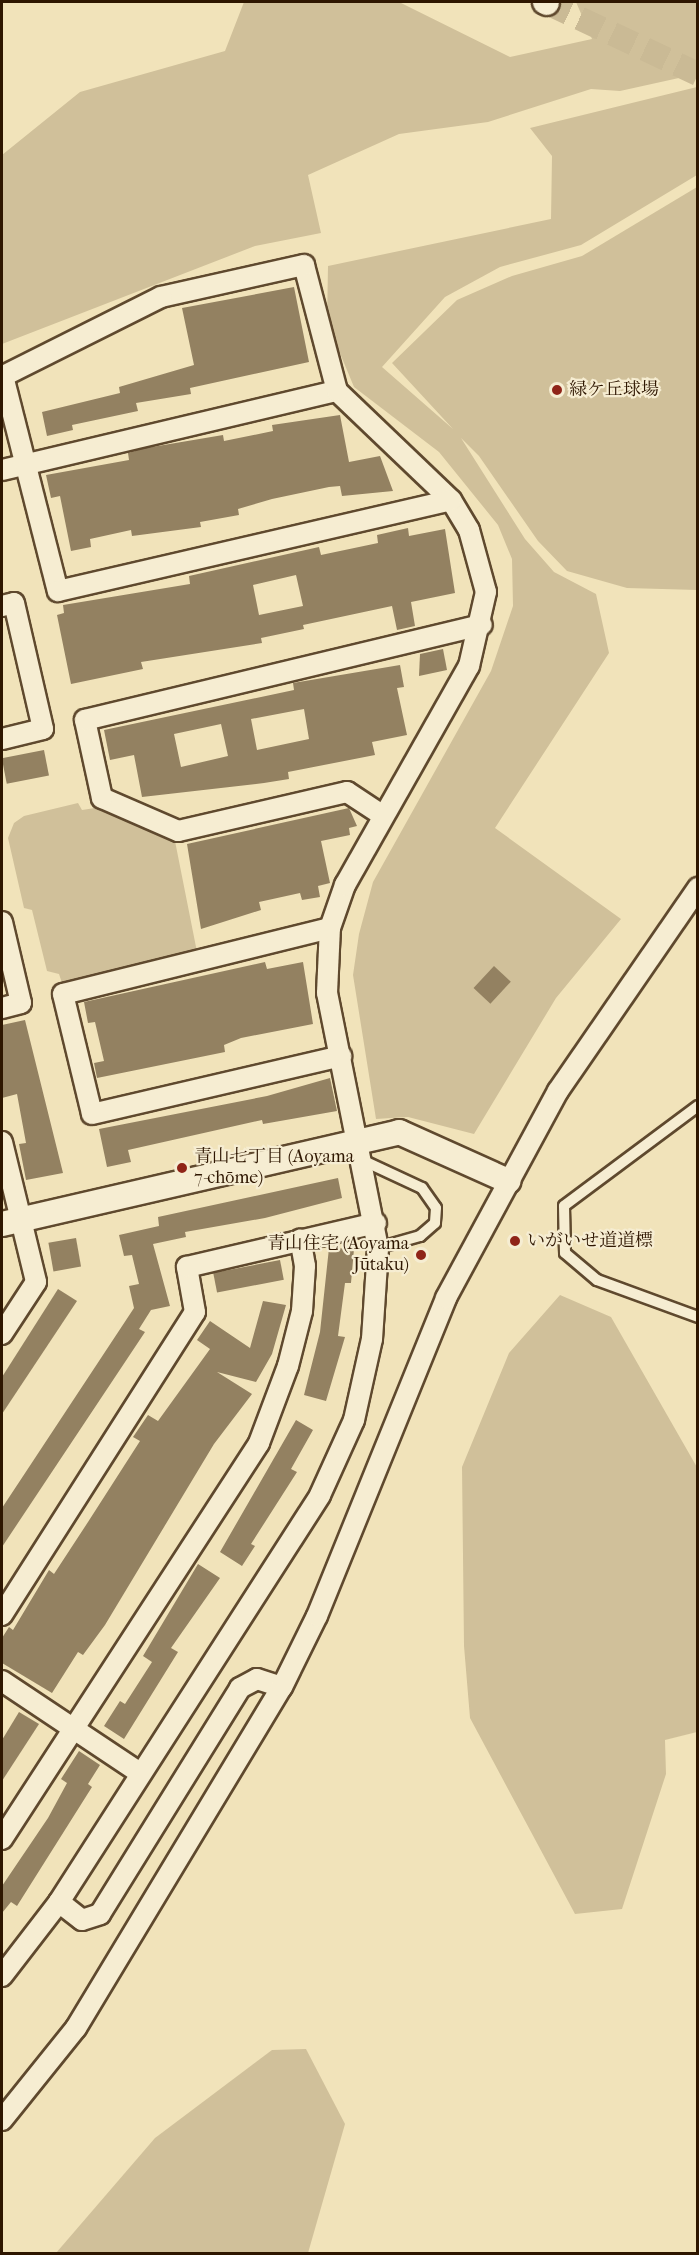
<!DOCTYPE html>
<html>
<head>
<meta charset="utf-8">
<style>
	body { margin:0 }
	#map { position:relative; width:699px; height:2255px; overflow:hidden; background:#f1e3ba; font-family:"IM FELL French Canon","Noto Serif JP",serif }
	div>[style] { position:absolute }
	.green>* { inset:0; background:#d0c09a }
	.building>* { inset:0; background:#938161; transform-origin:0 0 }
	.tertiary-tunnel>* { height:24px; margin-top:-12px; transform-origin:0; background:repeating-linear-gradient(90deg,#caba95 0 24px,transparent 0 36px) }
	.roads { filter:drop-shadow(2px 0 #5f492e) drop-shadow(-2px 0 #5f492e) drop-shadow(0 2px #5f492e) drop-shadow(0 -2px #5f492e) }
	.service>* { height:10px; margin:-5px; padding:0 5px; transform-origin:5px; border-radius:5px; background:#f6edd2 }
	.minor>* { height:20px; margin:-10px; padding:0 10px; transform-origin:10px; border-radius:10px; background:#f6edd2 }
	.tertiary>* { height:24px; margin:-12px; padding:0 12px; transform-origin:12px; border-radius:12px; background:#f6edd2 }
	.dots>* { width:16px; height:16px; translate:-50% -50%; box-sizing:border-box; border:3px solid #f6edd2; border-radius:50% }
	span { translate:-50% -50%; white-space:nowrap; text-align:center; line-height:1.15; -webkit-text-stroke:4.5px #f6edd2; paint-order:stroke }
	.poi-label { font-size:18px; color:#2e1600 }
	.left { translate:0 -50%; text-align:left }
	.right { translate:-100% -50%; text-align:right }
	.frame { position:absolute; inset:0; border:3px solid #2e1600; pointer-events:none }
</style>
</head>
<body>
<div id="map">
	<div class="green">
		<div style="clip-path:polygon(244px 2px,399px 2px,510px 57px,592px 39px,576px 2px,697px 2px,697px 74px,620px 91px,591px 89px,488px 122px,399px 134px,308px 175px,321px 233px,255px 246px,2px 344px,2px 155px,80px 92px,225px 51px)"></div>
		<div style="clip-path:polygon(697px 87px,697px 175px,581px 245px,500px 267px,445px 297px,382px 367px,453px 429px,392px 363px,457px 300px,512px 276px,582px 256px,697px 187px,697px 590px,627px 588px,567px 571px,538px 541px,479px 456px,461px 438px,525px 539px,554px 572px,596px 594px,609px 653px,495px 828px,621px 919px,556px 998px,474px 1134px,408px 1117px,376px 1119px,353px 975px,359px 934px,373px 882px,491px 671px,513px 606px,512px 559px,498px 525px,439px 452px,354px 387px,327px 322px,328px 266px,551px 219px,552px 156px,530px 128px)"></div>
		<div style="clip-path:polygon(78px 803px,82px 810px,95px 808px,175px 841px,197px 952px,62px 983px,59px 974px,47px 971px,32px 910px,24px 908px,8px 838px,14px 823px,24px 816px)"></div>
		<div style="clip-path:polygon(560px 1295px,611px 1317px,698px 1469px,697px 1732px,665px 1740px,666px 1774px,622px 1909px,575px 1914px,470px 1718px,464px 1646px,462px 1467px,509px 1353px)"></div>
		<div style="clip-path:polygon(306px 2049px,345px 2124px,308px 2253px,56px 2253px,155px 2138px,272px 2050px)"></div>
	</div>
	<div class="building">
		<div style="clip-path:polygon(294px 287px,309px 362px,190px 388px,191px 394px,136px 403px,138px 411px,72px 425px,73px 430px,47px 436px,42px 412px,120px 393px,119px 387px,194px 365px,182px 308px)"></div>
		<div style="clip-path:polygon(340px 415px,349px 462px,380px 456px,393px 491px,342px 496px,340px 486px,329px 487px,272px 499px,238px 509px,239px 515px,200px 522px,201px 527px,132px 536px,131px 530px,90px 539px,91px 547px,71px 551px,60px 496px,51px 498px,46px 475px,129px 460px,128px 453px,146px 448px,223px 435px,224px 441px,273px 431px,272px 425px)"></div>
		<div style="clip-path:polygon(evenodd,408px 528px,409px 536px,445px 529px,455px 593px,411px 602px,415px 626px,397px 630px,392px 606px,303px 625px,304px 629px,261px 638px,262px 643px,141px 662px,143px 669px,71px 684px,57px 615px,64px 613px,63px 605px,190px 584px,189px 576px,319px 547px,321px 555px,378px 543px,377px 535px,408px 528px,296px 575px,303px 606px,259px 615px,253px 585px,296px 575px)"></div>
		<div style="clip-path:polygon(443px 649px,447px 670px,419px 676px,420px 654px)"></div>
		<div style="clip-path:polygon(evenodd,400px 665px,404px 687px,397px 688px,407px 735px,372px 742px,375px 755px,288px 772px,289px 779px,264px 783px,142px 797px,134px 755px,110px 760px,104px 730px,294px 690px,293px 683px,400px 665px,304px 709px,309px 739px,257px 750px,251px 719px,304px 709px,400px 665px,221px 724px,228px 756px,181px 767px,174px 734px,221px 724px)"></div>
		<div style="left:44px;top:750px;width:26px;height:43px;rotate:79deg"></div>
		<div style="clip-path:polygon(349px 808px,357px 826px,349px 828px,350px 835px,321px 841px,330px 883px,318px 886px,320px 897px,302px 900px,300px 893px,259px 902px,261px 910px,201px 929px,187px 844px)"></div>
		<div style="clip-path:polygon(265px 962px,267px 969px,303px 962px,313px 1024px,241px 1038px,224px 1045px,225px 1052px,97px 1078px,94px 1063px,104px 1061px,95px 1022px,88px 1023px,84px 1002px)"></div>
		<div style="left:494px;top:966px;width:23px;height:30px;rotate:43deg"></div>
		<div style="clip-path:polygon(25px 1020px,63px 1173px,26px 1180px,19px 1144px,26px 1143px,17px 1094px,2px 1098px,2px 1025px)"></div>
		<div style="clip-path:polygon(330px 1078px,337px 1111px,263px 1124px,262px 1120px,128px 1150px,131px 1162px,107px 1167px,99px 1129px,267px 1096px)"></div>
		<div style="clip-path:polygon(338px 1178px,342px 1198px,265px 1218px,185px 1232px,186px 1237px,153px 1244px,170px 1306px,151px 1310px,139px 1329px,145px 1332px,2px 1547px,2px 1508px,134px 1308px,129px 1286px,139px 1284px,132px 1255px,124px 1256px,119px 1235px,159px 1226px,158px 1217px)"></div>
		<div style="left:76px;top:1238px;width:29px;height:28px;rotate:80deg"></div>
		<div style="clip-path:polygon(329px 1248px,354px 1249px,351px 1283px,345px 1283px,338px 1336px,345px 1337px,326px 1401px,304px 1395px,320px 1332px)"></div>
		<div style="left:280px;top:1260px;width:20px;height:68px;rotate:79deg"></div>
		<div style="clip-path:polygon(58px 1289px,77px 1301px,2px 1414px,2px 1377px)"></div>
		<div style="clip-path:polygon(263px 1301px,286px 1305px,272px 1354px,256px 1382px,217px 1372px,252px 1394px,214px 1444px,105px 1625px,83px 1655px,78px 1652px,52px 1693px,2px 1663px,2px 1638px,9px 1627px,13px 1630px,49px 1570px,54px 1574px,88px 1522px,140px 1441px,133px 1437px,148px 1415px,158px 1421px,210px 1349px,197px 1340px,210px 1321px,250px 1348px)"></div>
		<div style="clip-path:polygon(296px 1420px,313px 1430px,291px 1469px,297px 1472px,251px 1544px,255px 1546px,242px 1566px,220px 1552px)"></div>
		<div style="clip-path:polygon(198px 1564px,220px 1578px,171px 1648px,178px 1652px,124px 1739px,104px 1726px,120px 1701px,125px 1704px,152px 1662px,143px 1656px)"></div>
		<div style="clip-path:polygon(19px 1712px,39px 1724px,2px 1781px,2px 1740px)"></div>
		<div style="clip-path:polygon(79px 1751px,100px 1765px,88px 1784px,92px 1787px,17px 1906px,11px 1902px,2px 1913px,2px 1886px,48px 1818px,67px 1783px,61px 1779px)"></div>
	</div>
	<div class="tertiary-tunnel">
		<div style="left:547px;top:3px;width:167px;rotate:25.2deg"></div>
	</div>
	<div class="roads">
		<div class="service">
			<div style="left:698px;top:1106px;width:167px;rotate:143.3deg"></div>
			<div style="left:564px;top:1206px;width:47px;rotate:88.8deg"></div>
			<div style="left:565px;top:1253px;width:42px;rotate:40.2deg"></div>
			<div style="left:597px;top:1280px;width:108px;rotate:20.1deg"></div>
			<div style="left:364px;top:1161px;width:64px;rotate:25deg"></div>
			<div style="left:422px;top:1188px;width:24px;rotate:55deg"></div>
			<div style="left:436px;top:1208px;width:15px;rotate:94deg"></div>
			<div style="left:435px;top:1223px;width:20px;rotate:139deg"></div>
			<div style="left:420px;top:1236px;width:44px;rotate:164.1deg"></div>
		</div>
		<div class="minor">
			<div style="left:2px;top:470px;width:344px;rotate:-13.3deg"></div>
			<div style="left:2px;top:606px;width:12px;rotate:-14deg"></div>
			<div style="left:14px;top:603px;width:129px;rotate:77deg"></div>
			<div style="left:43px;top:729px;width:42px;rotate:166.3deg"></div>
			<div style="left:382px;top:815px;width:42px;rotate:-146.7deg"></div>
			<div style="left:347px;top:792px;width:173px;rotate:167deg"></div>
			<div style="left:178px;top:831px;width:83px;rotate:-156.5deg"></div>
			<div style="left:102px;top:798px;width:80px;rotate:-102.3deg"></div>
			<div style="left:85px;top:720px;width:408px;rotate:-13.5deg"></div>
			<div style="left:2px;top:922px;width:83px;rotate:76.8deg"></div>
			<div style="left:21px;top:1003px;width:20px;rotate:165deg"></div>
			<div style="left:330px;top:928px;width:275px;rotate:166.1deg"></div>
			<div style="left:63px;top:994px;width:123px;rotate:76.4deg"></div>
			<div style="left:92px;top:1114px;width:256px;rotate:-13.1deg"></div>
			<div style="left:2px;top:1142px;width:144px;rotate:76.3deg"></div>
			<div style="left:36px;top:1282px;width:62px;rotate:123.2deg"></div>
			<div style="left:2px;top:1615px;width:359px;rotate:-57.5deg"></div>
			<div style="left:195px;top:1312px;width:46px;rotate:-100.1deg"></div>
			<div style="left:187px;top:1267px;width:194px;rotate:-13.1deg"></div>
			<div style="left:2px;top:1681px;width:166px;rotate:33.7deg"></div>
			<div style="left:2px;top:1839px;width:472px;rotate:-57deg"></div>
			<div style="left:259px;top:1443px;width:82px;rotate:-69.4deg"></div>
			<div style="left:288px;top:1366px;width:57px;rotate:-75.7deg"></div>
			<div style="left:302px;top:1311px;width:45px;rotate:-86.2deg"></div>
			<div style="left:305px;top:1266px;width:27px;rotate:-100deg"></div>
			<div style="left:59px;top:1902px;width:29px;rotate:38deg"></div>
			<div style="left:82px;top:1920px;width:19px;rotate:-18deg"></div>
			<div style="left:100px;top:1914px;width:266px;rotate:-58.2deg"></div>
			<div style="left:240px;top:1688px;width:19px;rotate:-28deg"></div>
			<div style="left:257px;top:1679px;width:26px;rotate:18deg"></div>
			<div style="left:2px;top:1976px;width:93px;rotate:-52.4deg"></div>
			<div style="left:59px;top:1902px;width:483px;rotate:-57.3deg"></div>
			<div style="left:320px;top:1495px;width:82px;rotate:-65.6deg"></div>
			<div style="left:354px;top:1420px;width:83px;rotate:-77.5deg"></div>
			<div style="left:372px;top:1339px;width:91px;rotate:-86.2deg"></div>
			<div style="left:378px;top:1248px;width:260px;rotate:-101.3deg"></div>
			<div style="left:327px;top:993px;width:65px;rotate:-87.4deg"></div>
			<div style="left:330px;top:928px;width:46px;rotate:-70.8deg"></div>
			<div style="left:345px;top:885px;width:252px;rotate:-60.5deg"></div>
			<div style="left:469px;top:666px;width:76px;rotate:-77.1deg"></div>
			<div style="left:486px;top:592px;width:64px;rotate:-105.3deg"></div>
			<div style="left:469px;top:530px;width:35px;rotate:-121deg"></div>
			<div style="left:451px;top:500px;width:158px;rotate:-136.3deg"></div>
			<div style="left:337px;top:391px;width:130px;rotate:-104.7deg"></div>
			<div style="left:304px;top:265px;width:147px;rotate:167.4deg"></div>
			<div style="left:161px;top:297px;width:177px;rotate:153.4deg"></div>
			<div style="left:3px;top:376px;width:222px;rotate:75.7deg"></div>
			<div style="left:58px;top:591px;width:403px;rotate:-13deg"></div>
			<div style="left:2px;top:2120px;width:118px;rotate:-51.2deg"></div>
			<div style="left:76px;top:2028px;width:398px;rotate:-58.9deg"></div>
			<div style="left:282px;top:1687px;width:79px;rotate:-63.8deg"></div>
			<div style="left:317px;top:1616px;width:343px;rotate:-67.9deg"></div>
			<div style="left:446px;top:1298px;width:235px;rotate:-61.6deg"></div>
			<div style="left:558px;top:1091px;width:247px;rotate:-55.4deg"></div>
		</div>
		<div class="tertiary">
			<div style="left:545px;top:2px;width:2px;rotate:27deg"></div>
			<div style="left:2px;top:1224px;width:408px;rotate:-13deg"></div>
			<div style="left:399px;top:1132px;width:120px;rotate:24.2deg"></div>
		</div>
	</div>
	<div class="dots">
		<div style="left:557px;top:390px;background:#8f2418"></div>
		<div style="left:182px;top:1168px;background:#8f2418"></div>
		<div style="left:515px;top:1241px;background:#8f2418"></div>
		<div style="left:421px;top:1255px;background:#8f2418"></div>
	</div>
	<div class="poi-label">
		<span class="left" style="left:569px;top:390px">緑ケ丘球場</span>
		<span class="left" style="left:194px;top:1168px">青山七丁目 (Aoyama<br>7-chōme)</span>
		<span class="left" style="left:527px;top:1241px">いがいせ道道標</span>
		<span class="right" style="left:409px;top:1255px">青山住宅 (Aoyama<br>Jūtaku)</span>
	</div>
	<div class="frame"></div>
</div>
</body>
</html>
